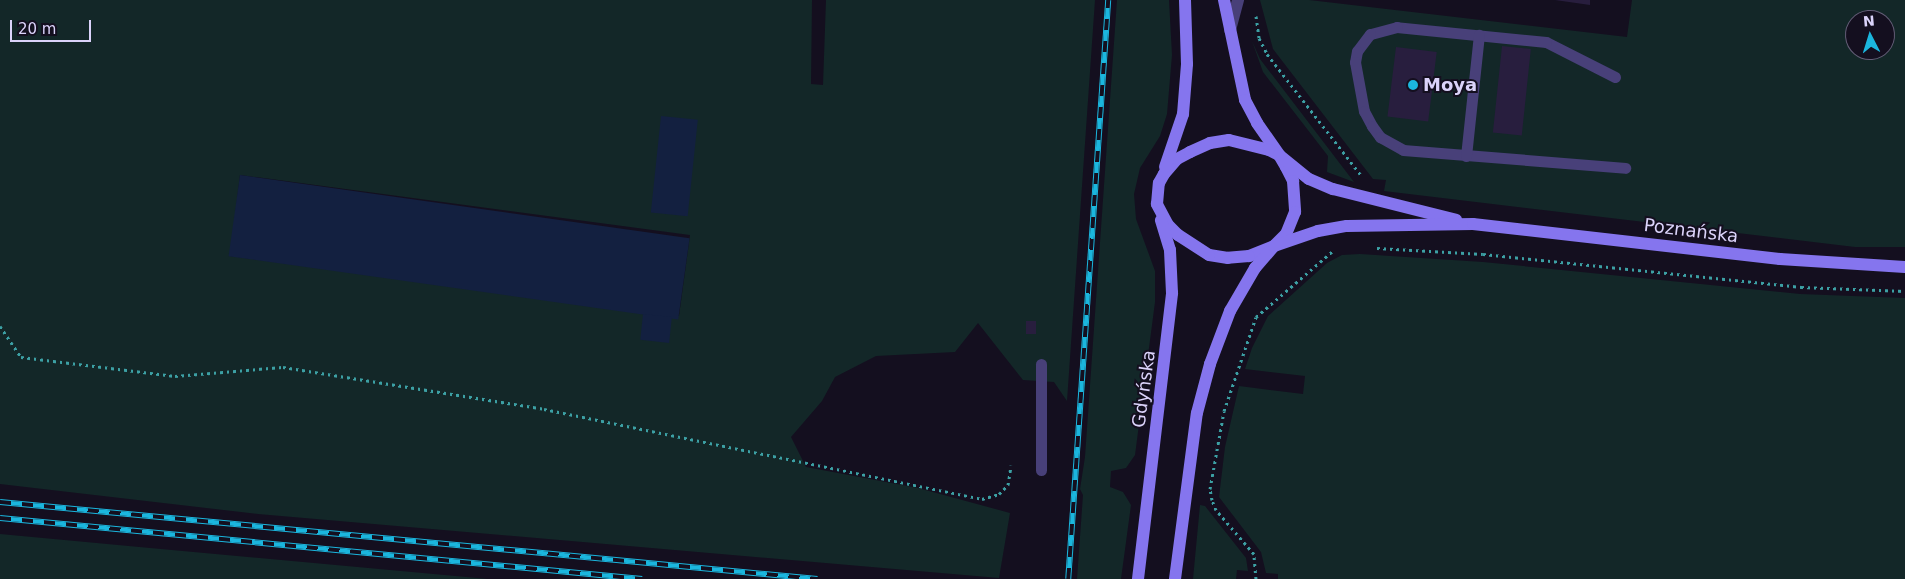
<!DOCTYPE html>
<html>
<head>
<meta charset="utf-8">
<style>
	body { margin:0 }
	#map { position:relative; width:1905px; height:579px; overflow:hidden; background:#140f1f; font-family:"DejaVu Sans",sans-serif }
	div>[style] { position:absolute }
	.green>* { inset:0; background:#132728 }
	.water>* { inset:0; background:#132040; transform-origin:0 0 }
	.building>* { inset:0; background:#281e3e; transform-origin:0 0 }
	.path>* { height:3px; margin-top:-1.5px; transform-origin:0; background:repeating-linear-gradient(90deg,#3ca0a4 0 2.5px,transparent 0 6.5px) }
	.lane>* { height:11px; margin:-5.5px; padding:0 5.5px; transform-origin:5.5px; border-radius:5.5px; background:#484079 }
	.street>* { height:12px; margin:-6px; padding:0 6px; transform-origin:6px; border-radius:6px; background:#484079 }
	.secondary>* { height:12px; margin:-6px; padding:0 6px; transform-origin:6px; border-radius:6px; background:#8575ee }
	.rail>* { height:5.5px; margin-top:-2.75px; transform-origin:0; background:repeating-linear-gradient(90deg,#140f1f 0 11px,#1bb6de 0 22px); box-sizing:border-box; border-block:1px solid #1bb6de }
	.dots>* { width:14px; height:14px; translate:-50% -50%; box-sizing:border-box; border:2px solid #140f1f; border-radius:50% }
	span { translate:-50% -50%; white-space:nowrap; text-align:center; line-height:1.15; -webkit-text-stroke:4px #140f1f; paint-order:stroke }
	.poi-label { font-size:18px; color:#dbd3fa; font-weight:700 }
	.left { translate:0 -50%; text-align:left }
	.street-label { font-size:18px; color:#dbd3fa }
	.north { position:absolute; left:1845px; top:10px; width:50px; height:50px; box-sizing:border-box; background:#140f1f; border:1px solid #645d77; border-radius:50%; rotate:355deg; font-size:14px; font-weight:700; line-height:20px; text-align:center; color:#dbd3fa }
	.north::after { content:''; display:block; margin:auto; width:18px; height:22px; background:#1bb6de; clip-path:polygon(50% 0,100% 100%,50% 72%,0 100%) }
	.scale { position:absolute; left:10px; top:20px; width:81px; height:22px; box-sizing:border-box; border:2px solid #dbd3fa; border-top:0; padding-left:6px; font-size:15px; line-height:18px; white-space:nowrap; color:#dbd3fa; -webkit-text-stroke:4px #140f1f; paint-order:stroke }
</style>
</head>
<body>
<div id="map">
	<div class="green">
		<div style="clip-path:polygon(evenodd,0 0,812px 0,811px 84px,823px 85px,826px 0,1095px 0,1067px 401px,1054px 382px,1023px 380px,978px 323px,955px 352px,876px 356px,835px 377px,822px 401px,791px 437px,806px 467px,918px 488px,1010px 513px,999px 578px,258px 514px,0 484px,0 0,240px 175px,690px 235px,679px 316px,230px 256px,240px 175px)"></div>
		<div style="clip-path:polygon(1117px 0,1169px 0,1172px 55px,1167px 114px,1160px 136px,1140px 168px,1134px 194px,1136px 219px,1155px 271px,1155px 302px,1135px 455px,1126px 468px,1111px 471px,1110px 487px,1123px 492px,1131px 505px,1121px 579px,1077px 579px,1083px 495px,1080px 489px,1085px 457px)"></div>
		<div style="clip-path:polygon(evenodd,1260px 0,1309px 0,1627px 37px,1632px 0,1905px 0,1905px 247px,1855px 247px,1384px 191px,1386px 180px,1373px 179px,1273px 49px,1260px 0,1855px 20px,1885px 20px,1885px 50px,1855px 50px,1855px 20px)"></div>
		<div style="clip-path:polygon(1252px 41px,1260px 59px,1354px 182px,1327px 172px,1328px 156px,1263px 72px)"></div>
		<div style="clip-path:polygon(1360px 254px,1483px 262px,1800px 294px,1905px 298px,1905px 579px,1278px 579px,1278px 574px,1266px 573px,1261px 552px,1219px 497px,1225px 447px,1239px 386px,1303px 394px,1305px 376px,1245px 369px,1252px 348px,1268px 316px,1327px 263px,1342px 255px)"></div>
		<div style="clip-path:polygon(1200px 505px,1205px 506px,1246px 558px,1248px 571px,1237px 570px,1236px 579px,1193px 579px)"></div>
		<div style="clip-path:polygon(0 534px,150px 548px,488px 579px,0 579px)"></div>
	</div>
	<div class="water">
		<div style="left:661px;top:116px;width:37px;height:97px;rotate:6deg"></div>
		<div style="left:240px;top:175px;width:454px;height:82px;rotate:8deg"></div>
		<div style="left:643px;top:314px;width:29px;height:26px;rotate:6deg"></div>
	</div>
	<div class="building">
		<div style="clip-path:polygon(1555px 0,1590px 0,1590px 5px)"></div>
		<div style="left:1502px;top:46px;width:29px;height:87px;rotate:6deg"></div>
		<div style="left:1396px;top:47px;width:41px;height:70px;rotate:7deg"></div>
		<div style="left:1026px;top:321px;width:10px;height:13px"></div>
	</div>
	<div class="path">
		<div style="left:1256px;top:16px;width:22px;rotate:82deg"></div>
		<div style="left:1259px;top:38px;width:18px;rotate:63deg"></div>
		<div style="left:1267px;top:54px;width:153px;rotate:52.2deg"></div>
		<div style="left:1377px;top:248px;width:106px;rotate:3.2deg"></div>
		<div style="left:1483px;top:254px;width:320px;rotate:5.9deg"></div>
		<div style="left:1801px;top:287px;width:104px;rotate:2.2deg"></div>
		<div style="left:0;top:326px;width:37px;rotate:56deg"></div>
		<div style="left:21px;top:357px;width:155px;rotate:7deg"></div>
		<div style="left:175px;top:376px;width:108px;rotate:-4.8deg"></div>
		<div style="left:283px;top:367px;width:264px;rotate:9.1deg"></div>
		<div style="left:544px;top:409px;width:447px;rotate:11.6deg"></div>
		<div style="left:982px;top:499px;width:18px;rotate:-16deg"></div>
		<div style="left:999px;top:494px;width:13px;rotate:-45deg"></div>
		<div style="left:1008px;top:485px;width:20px;rotate:-81deg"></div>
		<div style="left:1256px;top:579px;width:25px;rotate:-95deg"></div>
		<div style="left:1254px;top:554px;width:58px;rotate:-130.8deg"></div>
		<div style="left:1216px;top:510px;width:11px;rotate:-112deg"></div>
		<div style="left:1212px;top:500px;width:11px;rotate:-100deg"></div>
		<div style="left:1210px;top:489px;width:79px;rotate:-79.8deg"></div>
		<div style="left:1224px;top:411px;width:99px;rotate:-71.2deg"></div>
		<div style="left:1256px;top:317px;width:103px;rotate:-40.7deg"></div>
	</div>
	<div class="lane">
		<div style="left:1615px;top:77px;width:77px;rotate:-153.1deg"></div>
		<div style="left:1546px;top:42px;width:150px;rotate:-174.3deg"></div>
		<div style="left:1397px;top:27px;width:28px;rotate:165deg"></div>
		<div style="left:1370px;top:34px;width:21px;rotate:127deg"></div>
		<div style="left:1357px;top:51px;width:11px;rotate:100deg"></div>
		<div style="left:1355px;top:62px;width:50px;rotate:79.6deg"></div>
		<div style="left:1364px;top:111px;width:17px;rotate:62deg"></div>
		<div style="left:1372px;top:126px;width:14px;rotate:54deg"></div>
		<div style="left:1380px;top:137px;width:26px;rotate:29deg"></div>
		<div style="left:1403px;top:150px;width:223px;rotate:4.6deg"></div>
		<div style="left:1466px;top:156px;width:122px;rotate:-83.9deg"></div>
		<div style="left:1041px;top:364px;width:106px;rotate:90deg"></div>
	</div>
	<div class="street">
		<div style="left:1230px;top:30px;width:31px;rotate:-75deg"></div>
	</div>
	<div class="secondary">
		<div style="left:1224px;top:0;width:102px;rotate:78.1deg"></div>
		<div style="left:1245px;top:100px;width:26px;rotate:62deg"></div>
		<div style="left:1257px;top:123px;width:39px;rotate:55deg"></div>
		<div style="left:1279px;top:155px;width:14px;rotate:60deg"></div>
		<div style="left:1286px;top:167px;width:16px;rotate:63deg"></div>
		<div style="left:1293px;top:181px;width:31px;rotate:86deg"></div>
		<div style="left:1295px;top:212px;width:24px;rotate:112deg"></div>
		<div style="left:1286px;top:234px;width:17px;rotate:135deg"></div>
		<div style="left:1274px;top:246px;width:27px;rotate:158deg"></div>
		<div style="left:1249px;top:256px;width:21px;rotate:175deg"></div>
		<div style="left:1228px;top:258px;width:19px;rotate:-171deg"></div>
		<div style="left:1209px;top:255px;width:37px;rotate:-147deg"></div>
		<div style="left:1178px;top:235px;width:14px;rotate:-135deg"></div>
		<div style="left:1168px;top:225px;width:24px;rotate:-118deg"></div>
		<div style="left:1157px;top:204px;width:21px;rotate:-85deg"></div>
		<div style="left:1159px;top:183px;width:10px;rotate:-61deg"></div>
		<div style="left:1164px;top:174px;width:20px;rotate:-49deg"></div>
		<div style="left:1177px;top:159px;width:15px;rotate:-28deg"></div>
		<div style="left:1190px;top:152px;width:22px;rotate:-24deg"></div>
		<div style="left:1210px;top:143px;width:19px;rotate:-9deg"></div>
		<div style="left:1229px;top:140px;width:41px;rotate:14deg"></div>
		<div style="left:1269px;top:150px;width:11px;rotate:27deg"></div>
		<div style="left:1279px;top:155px;width:38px;rotate:39deg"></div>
		<div style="left:1309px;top:179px;width:26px;rotate:23deg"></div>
		<div style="left:1333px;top:189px;width:127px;rotate:14.1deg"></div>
		<div style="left:1165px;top:167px;width:56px;rotate:-71.2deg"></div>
		<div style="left:1183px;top:114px;width:50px;rotate:-85.4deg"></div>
		<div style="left:1187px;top:64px;width:64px;rotate:-91.8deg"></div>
		<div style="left:1138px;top:579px;width:288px;rotate:-83.2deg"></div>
		<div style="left:1172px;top:293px;width:43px;rotate:-92.7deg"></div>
		<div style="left:1170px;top:250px;width:31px;rotate:-107deg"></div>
		<div style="left:1175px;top:579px;width:167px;rotate:-82.5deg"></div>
		<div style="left:1197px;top:413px;width:51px;rotate:-75.1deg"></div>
		<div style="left:1210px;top:364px;width:57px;rotate:-69.3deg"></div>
		<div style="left:1230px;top:311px;width:50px;rotate:-59.8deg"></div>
		<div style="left:1255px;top:268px;width:29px;rotate:-49deg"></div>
		<div style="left:1274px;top:246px;width:46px;rotate:-18.8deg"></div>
		<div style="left:1318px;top:231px;width:29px;rotate:-10deg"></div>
		<div style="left:1347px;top:226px;width:126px;rotate:-0.9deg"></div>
		<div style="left:1473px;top:224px;width:309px;rotate:6.5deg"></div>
		<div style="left:1780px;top:259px;width:125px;rotate:3.7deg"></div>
	</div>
	<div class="rail">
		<div style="left:0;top:502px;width:821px;rotate:5.38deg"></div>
		<div style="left:0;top:518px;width:645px;rotate:5.43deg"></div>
		<div style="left:1068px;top:579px;width:580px;rotate:-86.05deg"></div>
	</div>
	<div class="dots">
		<div style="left:1413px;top:85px;background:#1bb6de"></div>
	</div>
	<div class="poi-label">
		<span class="left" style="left:1423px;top:85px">Moya</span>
	</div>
	<div class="street-label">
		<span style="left:1691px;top:231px;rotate:7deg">Poznańska</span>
		<span style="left:1144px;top:389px;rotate:-82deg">Gdyńska</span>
	</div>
	<div class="north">N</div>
	<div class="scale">20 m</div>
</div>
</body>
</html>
